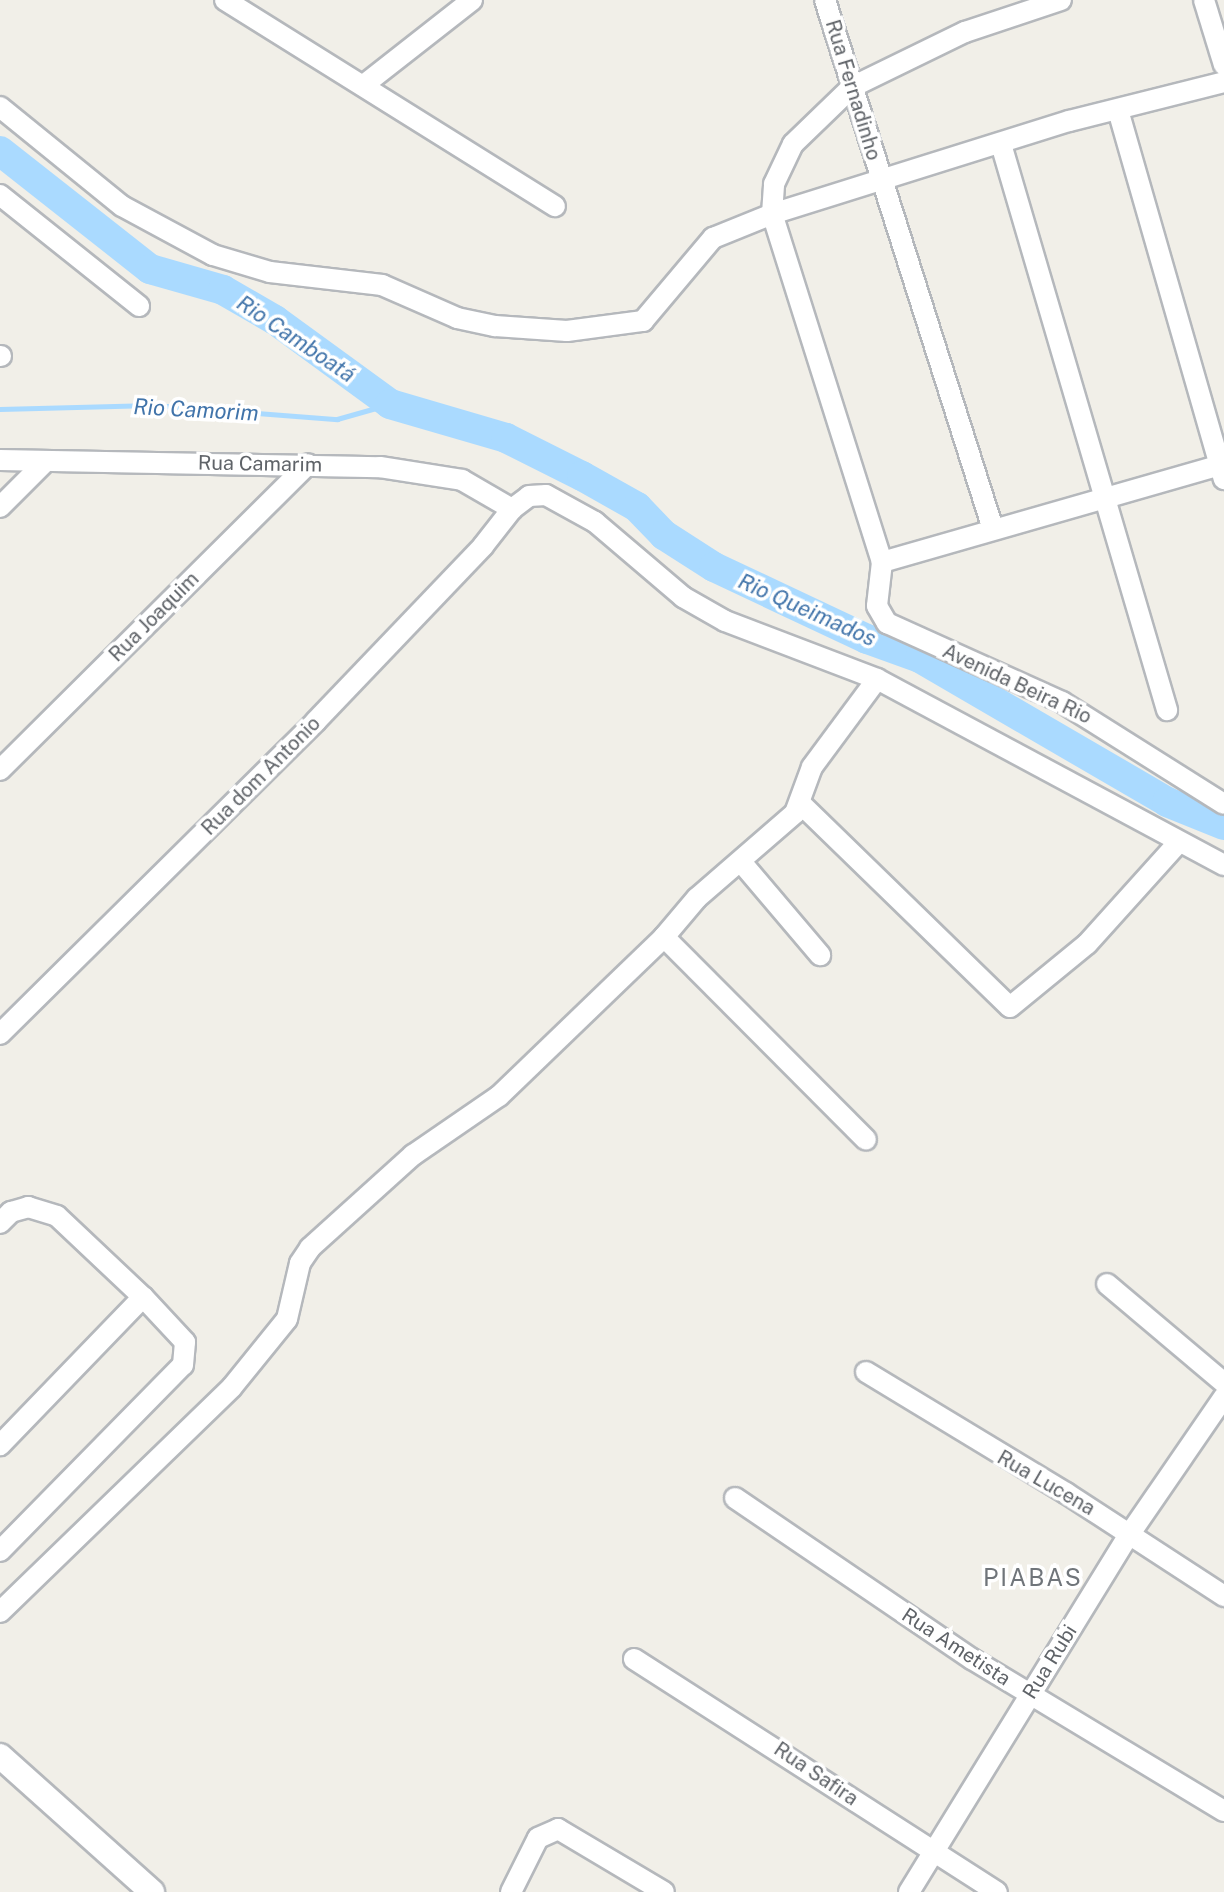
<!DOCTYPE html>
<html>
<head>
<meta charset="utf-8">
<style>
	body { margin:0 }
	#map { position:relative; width:1224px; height:1892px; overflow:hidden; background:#f1efe8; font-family:"Public Sans",sans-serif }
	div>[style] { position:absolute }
	.stream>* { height:5px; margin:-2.5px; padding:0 2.5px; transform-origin:2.5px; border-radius:2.5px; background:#aadaff }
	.river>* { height:30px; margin:-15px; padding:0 15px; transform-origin:15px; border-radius:15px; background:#aadaff }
	.roads { filter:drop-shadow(2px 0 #b5b8bc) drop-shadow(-2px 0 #b5b8bc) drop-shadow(0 2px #b5b8bc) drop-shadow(0 -2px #b5b8bc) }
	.minor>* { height:20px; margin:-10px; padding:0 10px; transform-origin:10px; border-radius:10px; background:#fff }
	.tertiary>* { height:24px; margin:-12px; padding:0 12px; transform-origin:12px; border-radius:12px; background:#fff }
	span { translate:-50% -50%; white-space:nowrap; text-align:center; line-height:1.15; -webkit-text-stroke:7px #fff; paint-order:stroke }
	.street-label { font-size:20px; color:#5f6368 }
	.water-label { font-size:22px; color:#4174aa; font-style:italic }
	.quarter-label { font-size:24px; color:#70757a; letter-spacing:2px }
</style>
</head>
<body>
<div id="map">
	<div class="stream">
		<div style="left:0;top:409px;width:153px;rotate:-1.5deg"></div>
		<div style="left:153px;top:405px;width:185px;rotate:4.4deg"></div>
		<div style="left:337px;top:419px;width:55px;rotate:-15.8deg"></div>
	</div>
	<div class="river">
		<div style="left:0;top:151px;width:191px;rotate:38.2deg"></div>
		<div style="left:150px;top:269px;width:76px;rotate:16deg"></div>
		<div style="left:223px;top:290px;width:60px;rotate:30deg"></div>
		<div style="left:275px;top:320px;width:142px;rotate:36.1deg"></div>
		<div style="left:390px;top:404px;width:121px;rotate:16.3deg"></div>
		<div style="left:506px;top:438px;width:85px;rotate:26.6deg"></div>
		<div style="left:582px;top:476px;width:63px;rotate:29.4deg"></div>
		<div style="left:637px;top:507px;width:39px;rotate:46deg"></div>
		<div style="left:664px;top:535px;width:59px;rotate:32.6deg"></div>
		<div style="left:714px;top:567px;width:169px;rotate:25.2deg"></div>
		<div style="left:867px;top:639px;width:56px;rotate:19.7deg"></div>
		<div style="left:920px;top:658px;width:286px;rotate:30.2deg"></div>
		<div style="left:1167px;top:802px;width:61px;rotate:22deg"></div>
	</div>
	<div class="roads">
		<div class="minor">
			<div style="left:225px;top:0;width:389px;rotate:32deg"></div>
			<div style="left:825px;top:0;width:555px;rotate:72.38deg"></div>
			<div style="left:1204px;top:0;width:68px;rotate:72.9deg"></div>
			<div style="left:365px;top:84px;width:136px;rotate:-38.1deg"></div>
			<div style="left:0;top:107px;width:157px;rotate:39.1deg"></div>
			<div style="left:122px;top:206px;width:103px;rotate:28.3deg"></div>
			<div style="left:213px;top:255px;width:59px;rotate:16.6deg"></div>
			<div style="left:270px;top:272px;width:113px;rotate:6.6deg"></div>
			<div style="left:382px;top:285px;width:82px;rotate:23.7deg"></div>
			<div style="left:457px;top:318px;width:39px;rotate:12deg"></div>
			<div style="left:495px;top:326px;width:72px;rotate:4deg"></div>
			<div style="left:567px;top:331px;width:77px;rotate:-7.5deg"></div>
			<div style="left:643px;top:321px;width:109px;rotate:-49.9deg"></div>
			<div style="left:713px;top:238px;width:64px;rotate:-22.1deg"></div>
			<div style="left:772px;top:214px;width:311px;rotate:-17.4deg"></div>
			<div style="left:1069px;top:121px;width:160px;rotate:-14.1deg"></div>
			<div style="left:1118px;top:110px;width:384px;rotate:74deg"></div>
			<div style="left:1001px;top:144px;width:590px;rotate:73.65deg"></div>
			<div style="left:0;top:195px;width:178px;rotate:38.6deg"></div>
			<div style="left:0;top:356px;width:1px"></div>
			<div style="left:0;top:460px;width:380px;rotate:1.1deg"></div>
			<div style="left:380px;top:467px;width:83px;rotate:9deg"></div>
			<div style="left:462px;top:480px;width:58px;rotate:30.1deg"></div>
			<div style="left:1224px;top:464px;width:356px;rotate:164deg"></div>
			<div style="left:882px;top:562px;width:44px;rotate:96.5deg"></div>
			<div style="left:877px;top:606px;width:20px;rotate:60deg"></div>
			<div style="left:887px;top:623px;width:192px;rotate:24.3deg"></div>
			<div style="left:1062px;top:702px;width:191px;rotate:32.2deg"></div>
			<div style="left:0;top:507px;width:64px;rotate:-45deg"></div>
			<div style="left:882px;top:562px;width:365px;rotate:-107.5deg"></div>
			<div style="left:772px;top:214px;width:30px;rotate:-86deg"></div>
			<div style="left:774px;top:184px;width:44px;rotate:-64.6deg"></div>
			<div style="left:793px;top:144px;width:82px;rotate:-44deg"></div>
			<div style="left:852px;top:87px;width:126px;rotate:-26deg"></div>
			<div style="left:965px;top:32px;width:101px;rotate:-18.4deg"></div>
			<div style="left:0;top:770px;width:434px;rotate:-44.8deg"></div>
			<div style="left:801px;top:804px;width:291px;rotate:44.2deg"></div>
			<div style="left:1010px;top:1007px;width:99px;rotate:-39.3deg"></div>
			<div style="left:1087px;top:944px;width:137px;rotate:-48deg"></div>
			<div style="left:742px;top:863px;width:121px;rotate:49.7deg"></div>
			<div style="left:664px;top:937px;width:286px;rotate:45.1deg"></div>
			<div style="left:0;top:1034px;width:445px;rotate:-44.7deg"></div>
			<div style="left:316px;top:721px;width:242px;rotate:-46.3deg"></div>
			<div style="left:483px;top:546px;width:47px;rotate:-51.9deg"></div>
			<div style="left:512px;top:509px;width:21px;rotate:-37deg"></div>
			<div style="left:529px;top:496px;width:17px;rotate:-3deg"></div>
			<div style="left:546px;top:495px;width:56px;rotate:28.9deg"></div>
			<div style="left:595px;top:522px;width:116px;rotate:40.4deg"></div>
			<div style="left:683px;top:597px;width:48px;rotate:29.7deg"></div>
			<div style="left:725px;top:621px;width:163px;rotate:20.9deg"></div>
			<div style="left:877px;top:679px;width:394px;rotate:28.2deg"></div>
			<div style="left:0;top:1223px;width:16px;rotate:-45deg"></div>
			<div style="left:11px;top:1212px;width:18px;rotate:-16deg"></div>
			<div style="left:28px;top:1207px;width:30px;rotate:17deg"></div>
			<div style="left:57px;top:1216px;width:118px;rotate:43.3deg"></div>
			<div style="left:143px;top:1297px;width:206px;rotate:134deg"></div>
			<div style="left:1107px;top:1284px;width:153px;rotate:40.2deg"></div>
			<div style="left:866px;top:1372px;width:234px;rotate:31.2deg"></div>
			<div style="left:1066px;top:1493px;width:189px;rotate:33.1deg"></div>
			<div style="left:735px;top:1498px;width:287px;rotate:34.2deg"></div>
			<div style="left:972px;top:1659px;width:294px;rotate:31.1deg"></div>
			<div style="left:0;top:1551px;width:261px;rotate:-45.5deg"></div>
			<div style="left:183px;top:1365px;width:23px;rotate:-85deg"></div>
			<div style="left:185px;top:1342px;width:62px;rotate:-133deg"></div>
			<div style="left:0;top:1612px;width:323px;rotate:-44.1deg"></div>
			<div style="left:232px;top:1387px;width:87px;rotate:-51deg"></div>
			<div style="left:287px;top:1319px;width:57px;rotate:-76.9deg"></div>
			<div style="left:300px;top:1263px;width:18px;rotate:-56deg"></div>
			<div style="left:310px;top:1248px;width:139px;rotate:-42.1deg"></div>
			<div style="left:413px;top:1155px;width:104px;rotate:-34.5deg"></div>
			<div style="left:499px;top:1096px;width:229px;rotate:-43.9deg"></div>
			<div style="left:664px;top:937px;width:51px;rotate:-49.8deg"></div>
			<div style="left:697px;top:898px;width:130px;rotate:-40.9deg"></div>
			<div style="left:795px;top:813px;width:49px;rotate:-69.7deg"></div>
			<div style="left:812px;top:767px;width:109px;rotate:-53.5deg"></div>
			<div style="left:634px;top:1659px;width:431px;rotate:32.7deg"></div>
			<div style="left:511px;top:1892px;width:60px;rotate:-63.4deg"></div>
			<div style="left:538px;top:1838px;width:22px;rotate:-24deg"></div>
			<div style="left:558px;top:1829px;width:123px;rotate:30.7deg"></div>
			<div style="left:909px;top:1892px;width:419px;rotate:-58.4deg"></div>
			<div style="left:1129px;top:1535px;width:168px;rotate:-55.5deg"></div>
		</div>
		<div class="tertiary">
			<div style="left:0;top:1756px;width:204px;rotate:41.8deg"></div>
		</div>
	</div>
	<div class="street-label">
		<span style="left:853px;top:90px;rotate:73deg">Rua Fernadinho</span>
		<span style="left:260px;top:464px;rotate:1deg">Rua Camarim</span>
		<span style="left:154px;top:617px;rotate:-45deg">Rua Joaquim</span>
		<span style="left:1017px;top:684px;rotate:25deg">Avenida Beira Rio</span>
		<span style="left:261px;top:776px;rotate:-45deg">Rua dom Antonio</span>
		<span style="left:1046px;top:1483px;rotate:30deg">Rua Lucena</span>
		<span style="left:956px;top:1647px;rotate:33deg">Rua Ametista</span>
		<span style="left:1050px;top:1662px;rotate:-58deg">Rua Rubi</span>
		<span style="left:816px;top:1774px;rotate:34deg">Rua Safira</span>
	</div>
	<div class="water-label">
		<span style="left:296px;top:339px;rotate:34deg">Rio Camboatá</span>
		<span style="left:196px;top:410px;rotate:3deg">Rio Camorim</span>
		<span style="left:807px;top:610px;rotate:24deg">Rio Queimados</span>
	</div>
	<div class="quarter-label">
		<span style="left:1033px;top:1578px">PIABAS</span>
	</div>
</div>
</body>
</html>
